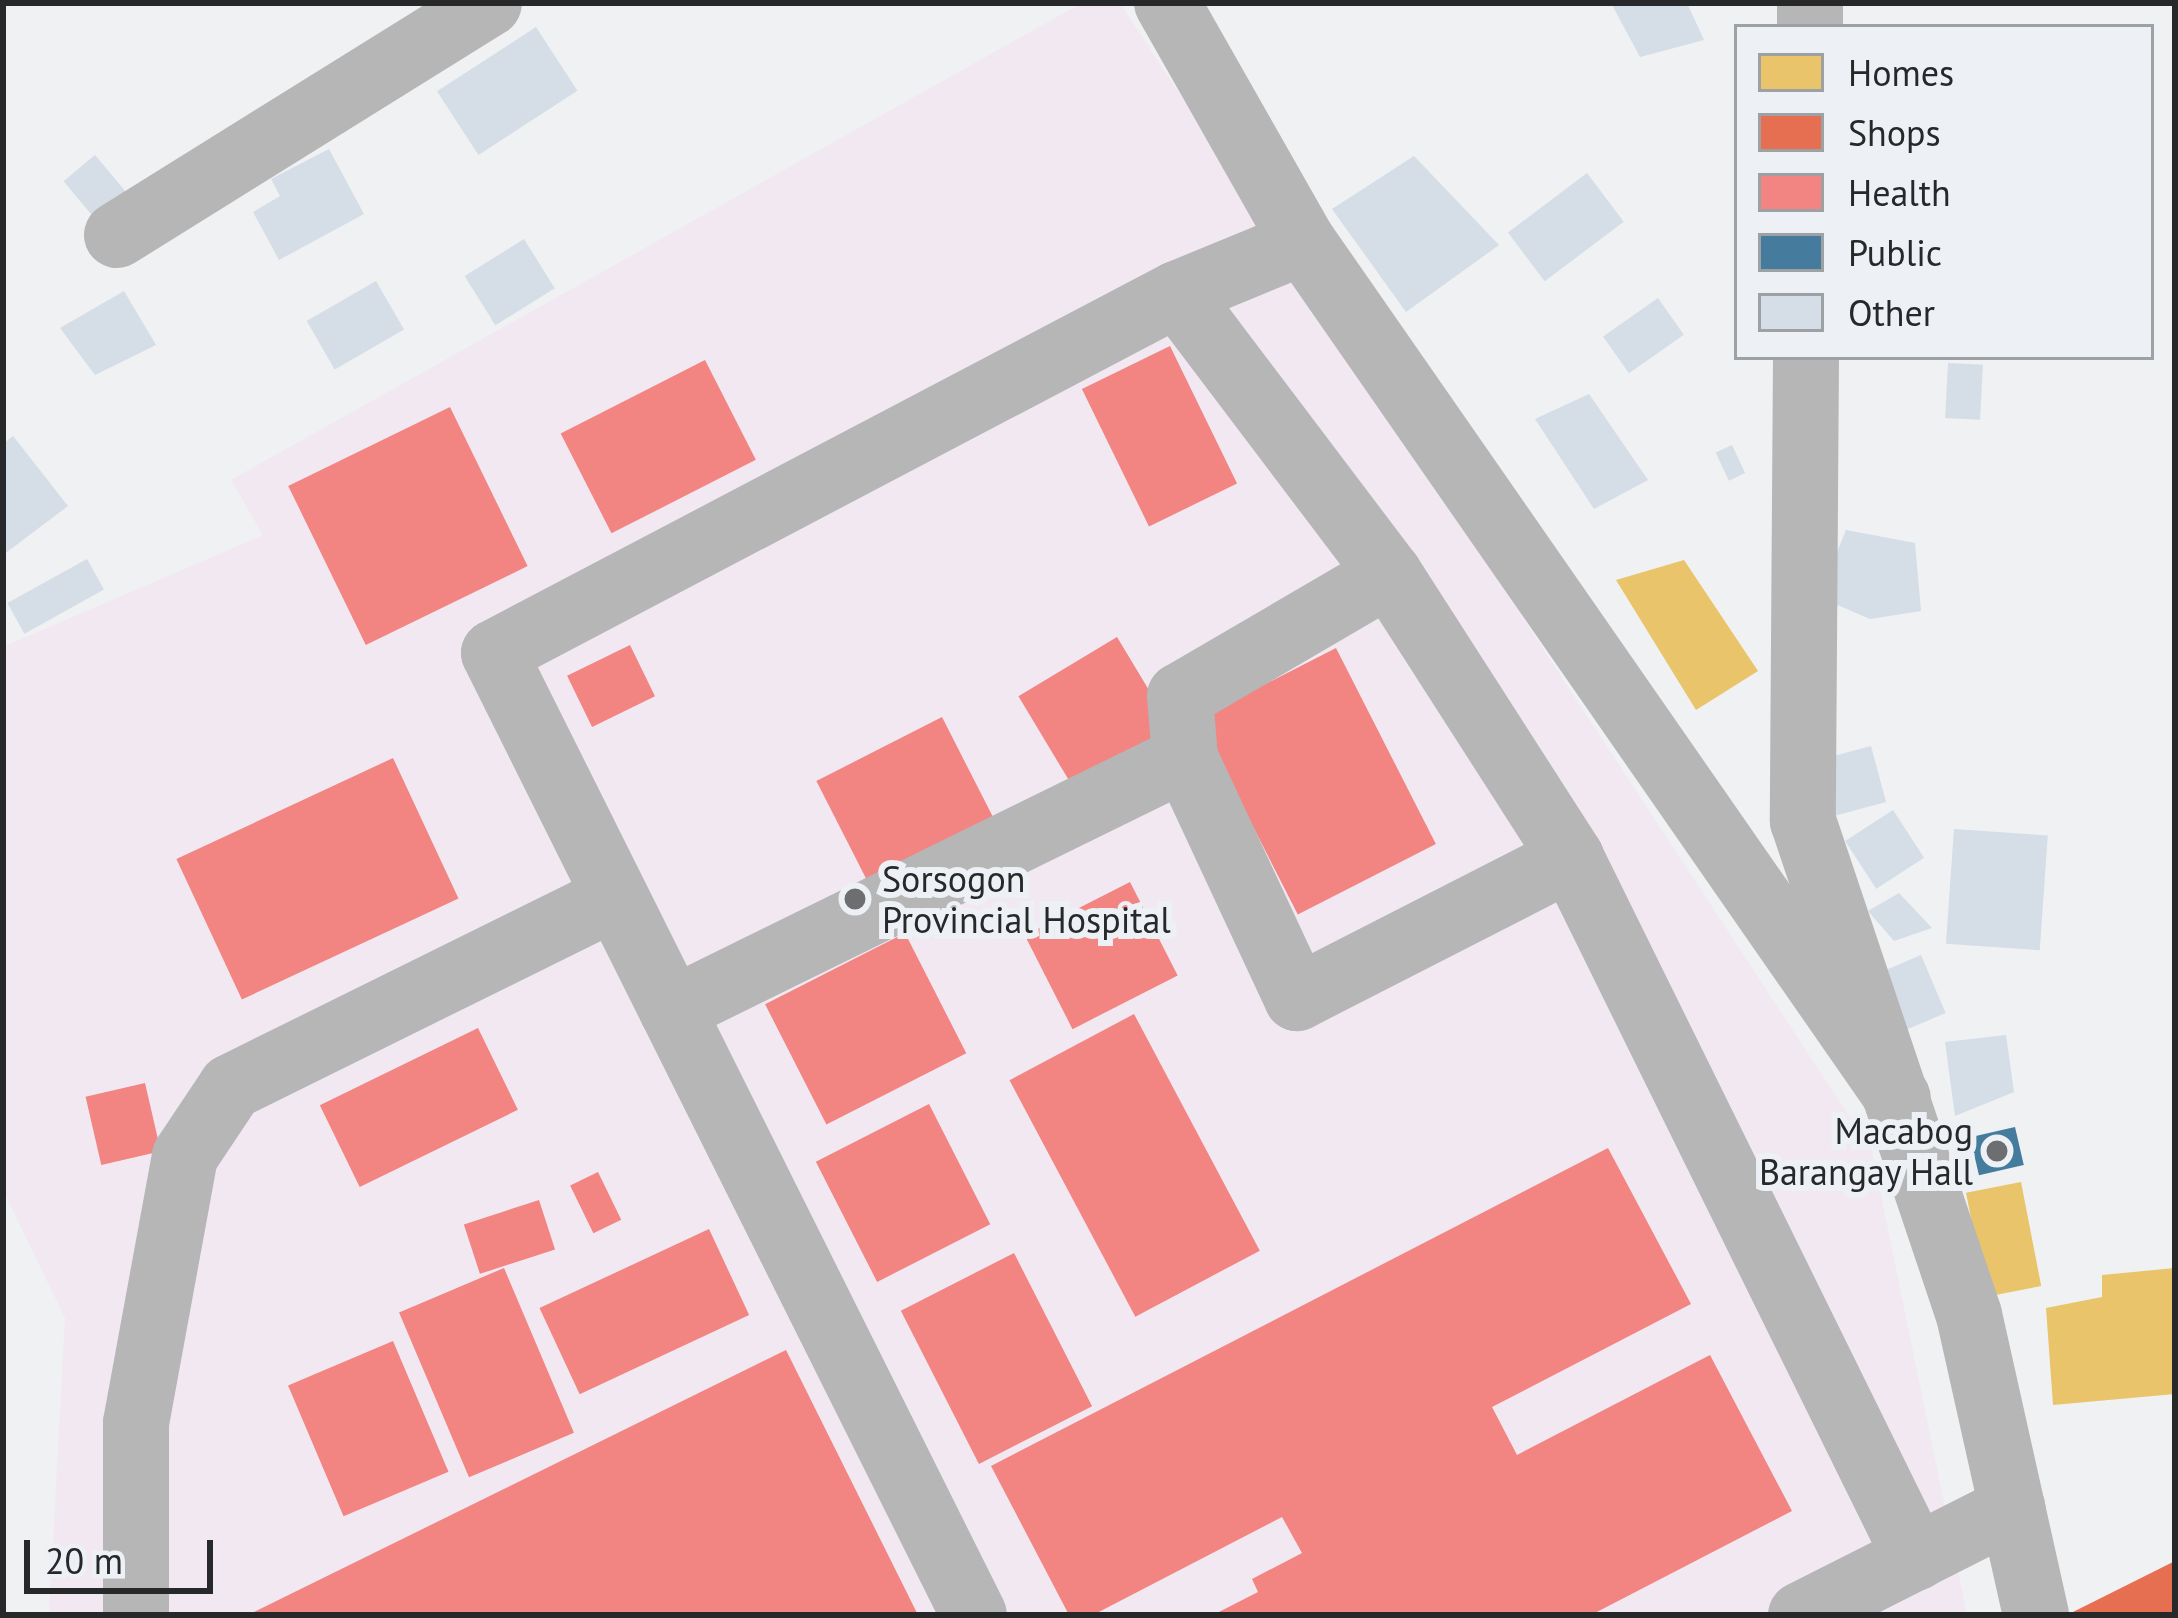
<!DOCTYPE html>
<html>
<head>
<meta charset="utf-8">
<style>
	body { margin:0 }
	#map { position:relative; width:2178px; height:1618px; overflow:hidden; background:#eff1f3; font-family:"PT Sans",sans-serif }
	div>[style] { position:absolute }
	.medical>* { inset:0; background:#f1e8f2 }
	.homes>* { inset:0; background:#e9c46a; transform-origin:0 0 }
	.shops>* { inset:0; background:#e76f51 }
	.health>* { inset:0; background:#f28482; transform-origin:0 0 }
	.public>* { inset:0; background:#457b9d; transform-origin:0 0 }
	.building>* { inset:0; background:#d5dde6; transform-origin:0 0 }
	.minor>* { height:66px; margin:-33px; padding:0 33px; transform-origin:33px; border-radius:33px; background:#b6b6b6 }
	.dots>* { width:33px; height:33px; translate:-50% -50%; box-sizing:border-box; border:6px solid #edf1f5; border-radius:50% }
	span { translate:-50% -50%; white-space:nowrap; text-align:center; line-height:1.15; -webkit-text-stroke:12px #edf1f5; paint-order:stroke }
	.poi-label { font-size:36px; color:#262829 }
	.left { translate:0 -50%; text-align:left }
	.right { translate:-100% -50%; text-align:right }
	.frame { position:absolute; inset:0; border:6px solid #262829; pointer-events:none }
	.legend { position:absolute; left:1734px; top:24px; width:420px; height:336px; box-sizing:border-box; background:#edf1f5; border:3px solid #9da1a3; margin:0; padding:15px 21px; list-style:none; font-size:36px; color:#262829 }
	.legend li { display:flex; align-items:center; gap:24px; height:60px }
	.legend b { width:60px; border:3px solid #9da1a3 }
	.scale { position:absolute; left:24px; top:1540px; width:189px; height:54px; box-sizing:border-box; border:6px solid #262829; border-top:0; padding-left:15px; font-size:36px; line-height:42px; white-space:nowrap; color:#262829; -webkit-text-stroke:9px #edf1f5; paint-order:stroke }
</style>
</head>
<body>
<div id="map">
	<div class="medical">
		<div style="clip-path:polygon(1082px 3px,1120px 3px,1872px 1151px,1967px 1615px,49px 1615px,65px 1318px,3px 1190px,3px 647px,263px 535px,231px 480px)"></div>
	</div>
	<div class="homes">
		<div style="clip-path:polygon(1684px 560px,1758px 671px,1696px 710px,1616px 580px)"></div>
		<div style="left:2021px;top:1182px;width:106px;height:56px;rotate:79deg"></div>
		<div style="clip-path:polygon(2175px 1268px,2175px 1394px,2053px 1405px,2046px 1308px,2102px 1297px,2102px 1275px)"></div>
	</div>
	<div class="shops">
		<div style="clip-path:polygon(2175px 1561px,2175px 1615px,2067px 1615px)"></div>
	</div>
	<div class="health">
		<div style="left:1170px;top:346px;width:153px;height:98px;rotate:64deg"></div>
		<div style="left:705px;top:360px;width:112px;height:162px;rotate:63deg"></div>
		<div style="left:450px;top:407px;width:177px;height:180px;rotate:64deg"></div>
		<div style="left:1117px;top:637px;width:106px;height:115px;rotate:59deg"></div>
		<div style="left:630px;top:645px;width:57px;height:70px;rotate:64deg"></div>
		<div style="left:1336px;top:648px;width:220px;height:155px;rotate:63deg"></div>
		<div style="left:942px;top:717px;width:130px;height:141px;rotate:63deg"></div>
		<div style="left:393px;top:758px;width:155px;height:239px;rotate:65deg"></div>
		<div style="left:1130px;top:882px;width:105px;height:118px;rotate:63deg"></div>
		<div style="left:905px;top:933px;width:135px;height:157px;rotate:63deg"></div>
		<div style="left:1134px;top:1014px;width:268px;height:141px;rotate:62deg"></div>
		<div style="left:478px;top:1028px;width:91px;height:176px;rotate:64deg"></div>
		<div style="left:145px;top:1083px;width:70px;height:61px;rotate:77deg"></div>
		<div style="left:929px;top:1104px;width:135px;height:127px;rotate:63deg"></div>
		<div style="clip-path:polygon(1608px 1148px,1691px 1304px,1492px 1407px,1517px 1455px,1710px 1355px,1792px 1511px,1591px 1615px,1213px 1615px,1258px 1592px,1252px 1579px,1302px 1553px,1282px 1517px,1093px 1615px,1069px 1615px,991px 1466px)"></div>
		<div style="left:598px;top:1172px;width:53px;height:31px;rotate:64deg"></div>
		<div style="left:539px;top:1200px;width:52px;height:79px;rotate:72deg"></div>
		<div style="left:709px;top:1229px;width:95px;height:187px;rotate:65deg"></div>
		<div style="left:1014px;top:1253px;width:172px;height:127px;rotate:63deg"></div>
		<div style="left:504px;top:1268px;width:179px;height:114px;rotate:67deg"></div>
		<div style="left:393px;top:1341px;width:142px;height:114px;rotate:67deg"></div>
		<div style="clip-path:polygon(786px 1350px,918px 1615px,248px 1615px)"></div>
	</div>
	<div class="public">
		<div style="left:2015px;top:1127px;width:39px;height:46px;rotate:77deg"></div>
	</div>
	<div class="building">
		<div style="clip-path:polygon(1611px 3px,1687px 3px,1704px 40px,1640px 57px)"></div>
		<div style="left:536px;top:27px;width:76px;height:118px;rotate:57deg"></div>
		<div style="clip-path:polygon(329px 149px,364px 214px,279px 260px,253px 212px,280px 196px,271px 179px)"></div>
		<div style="left:95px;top:155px;width:56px;height:41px;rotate:50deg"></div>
		<div style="clip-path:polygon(1414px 156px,1499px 245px,1406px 312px,1332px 209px)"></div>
		<div style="left:1587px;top:173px;width:61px;height:99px;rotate:53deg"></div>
		<div style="left:524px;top:239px;width:58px;height:70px;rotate:58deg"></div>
		<div style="left:376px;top:281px;width:56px;height:80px;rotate:60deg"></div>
		<div style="clip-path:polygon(124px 291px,156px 345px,95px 375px,60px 328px)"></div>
		<div style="left:1658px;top:298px;width:45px;height:67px;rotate:55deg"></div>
		<div style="left:1948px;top:363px;width:35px;height:55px;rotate:3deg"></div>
		<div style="clip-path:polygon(1589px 394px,1648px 480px,1594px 509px,1535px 419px)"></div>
		<div style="clip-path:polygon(13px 436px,68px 506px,3px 555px,3px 444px)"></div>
		<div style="left:1732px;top:445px;width:31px;height:18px;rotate:65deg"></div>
		<div style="clip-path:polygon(1846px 530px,1915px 543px,1921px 611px,1870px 619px,1819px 597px)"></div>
		<div style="left:87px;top:559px;width:35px;height:91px;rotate:61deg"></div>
		<div style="left:1871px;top:746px;width:58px;height:60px;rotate:75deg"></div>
		<div style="left:1893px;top:810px;width:57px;height:57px;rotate:57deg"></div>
		<div style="left:1954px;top:829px;width:94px;height:115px;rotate:4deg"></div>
		<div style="clip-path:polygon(1899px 893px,1932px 928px,1894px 941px,1868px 911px)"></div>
		<div style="left:1921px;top:955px;width:63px;height:56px;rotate:67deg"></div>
		<div style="clip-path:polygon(2006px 1035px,2014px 1092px,1955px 1116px,1945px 1042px)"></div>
	</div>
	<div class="minor">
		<div style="left:1167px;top:3px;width:275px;rotate:60.4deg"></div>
		<div style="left:1303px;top:242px;width:1042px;rotate:55.2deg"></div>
		<div style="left:1810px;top:27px;width:24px;rotate:-90deg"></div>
		<div style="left:117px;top:235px;width:438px;rotate:-31.9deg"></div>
		<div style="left:1177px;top:294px;width:351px;rotate:52.9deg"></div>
		<div style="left:1389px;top:574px;width:337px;rotate:57.3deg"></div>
		<div style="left:1571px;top:858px;width:780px;rotate:63.76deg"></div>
		<div style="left:1806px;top:357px;width:464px;rotate:90.4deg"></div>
		<div style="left:1803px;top:821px;width:521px;rotate:71.43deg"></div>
		<div style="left:1969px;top:1315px;width:307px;rotate:77.4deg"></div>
		<div style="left:1389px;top:574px;width:242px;rotate:149.7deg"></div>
		<div style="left:1180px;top:696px;width:62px;rotate:85.4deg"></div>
		<div style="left:1185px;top:758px;width:265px;rotate:65deg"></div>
		<div style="left:1297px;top:998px;width:308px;rotate:-27.1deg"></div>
		<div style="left:672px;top:1010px;width:572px;rotate:-26.16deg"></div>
		<div style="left:136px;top:1615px;width:192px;rotate:-90deg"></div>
		<div style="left:136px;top:1423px;width:271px;rotate:-79.6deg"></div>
		<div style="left:185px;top:1156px;width:83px;rotate:-56.3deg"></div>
		<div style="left:231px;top:1087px;width:428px;rotate:-26.3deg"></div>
		<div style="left:974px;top:1615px;width:1075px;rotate:-116.52deg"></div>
		<div style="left:494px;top:653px;width:772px;rotate:-27.73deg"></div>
		<div style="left:1177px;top:294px;width:136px;rotate:-22.4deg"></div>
		<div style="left:1801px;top:1615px;width:237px;rotate:-26.8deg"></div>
	</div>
	<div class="dots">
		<div style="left:855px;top:899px;background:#6c6e70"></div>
		<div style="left:1997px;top:1151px;background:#6c6e70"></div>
	</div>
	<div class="poi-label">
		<span class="left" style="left:882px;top:899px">Sorsogon<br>Provincial Hospital</span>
		<span class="right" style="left:1973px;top:1151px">Macabog<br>Barangay Hall</span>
	</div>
	<div class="frame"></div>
	<ul class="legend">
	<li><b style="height:33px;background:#e9c46a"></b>Homes</li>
	<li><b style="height:33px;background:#e76f51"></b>Shops</li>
	<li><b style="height:33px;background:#f28482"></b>Health</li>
	<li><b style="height:33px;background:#457b9d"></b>Public</li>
	<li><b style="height:33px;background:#d5dde6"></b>Other</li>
	</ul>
	<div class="scale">20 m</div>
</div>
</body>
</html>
